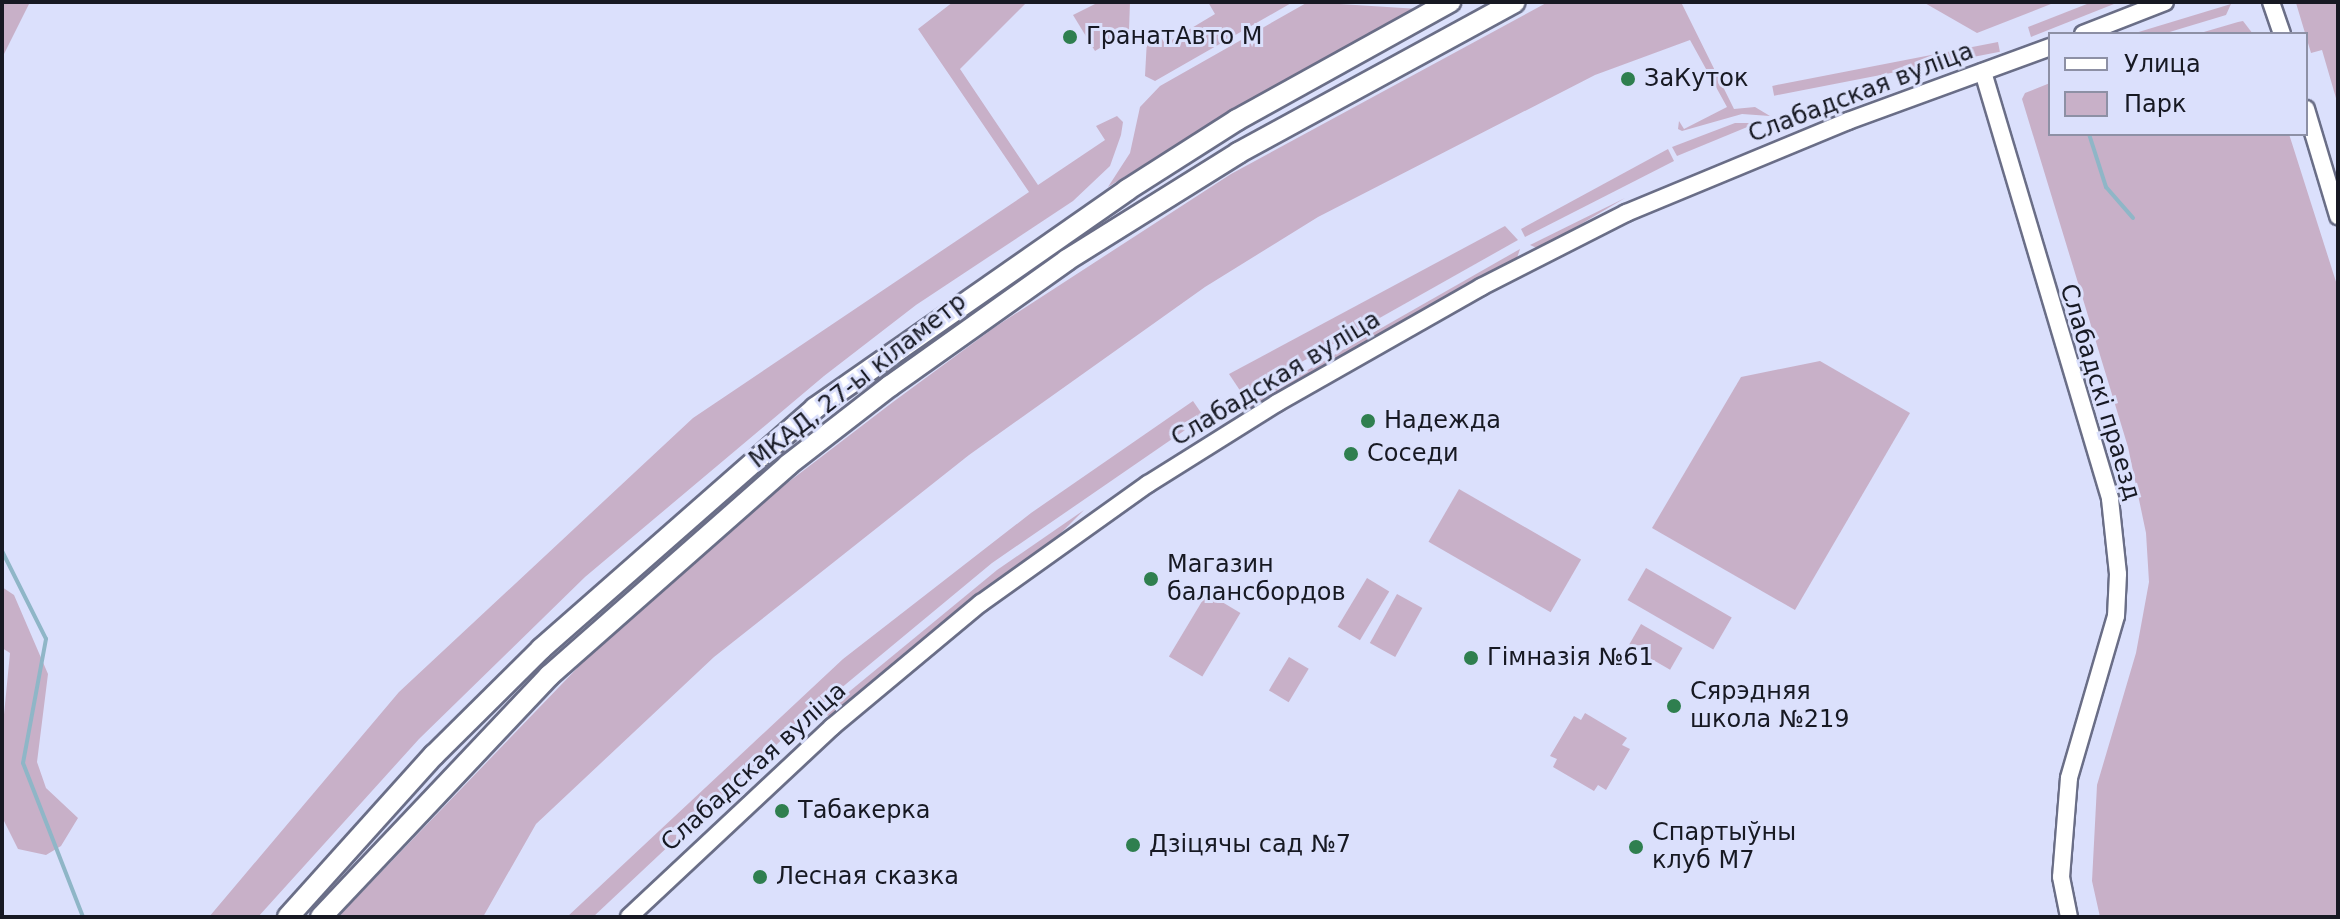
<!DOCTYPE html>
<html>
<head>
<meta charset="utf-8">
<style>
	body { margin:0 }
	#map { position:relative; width:2340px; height:919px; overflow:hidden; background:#dbe0fc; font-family:"DejaVu Sans",sans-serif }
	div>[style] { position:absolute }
	.green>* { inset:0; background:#c8b0c8; transform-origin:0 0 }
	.stream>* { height:4px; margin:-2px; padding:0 2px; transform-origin:2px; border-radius:2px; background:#8fb6c7 }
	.roads { filter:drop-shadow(2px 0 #6a6e87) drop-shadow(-2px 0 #6a6e87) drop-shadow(0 2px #6a6e87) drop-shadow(0 -2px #6a6e87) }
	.secondary>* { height:16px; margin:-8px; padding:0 8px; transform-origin:8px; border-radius:8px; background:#fff }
	.highway>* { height:20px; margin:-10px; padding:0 10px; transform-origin:10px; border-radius:10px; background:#fff }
	.dots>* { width:22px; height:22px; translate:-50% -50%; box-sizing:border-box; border:4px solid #dbe0fc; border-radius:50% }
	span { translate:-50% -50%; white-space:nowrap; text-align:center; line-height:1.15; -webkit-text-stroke:6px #dbe0fc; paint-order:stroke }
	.poi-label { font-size:24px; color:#171923 }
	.left { translate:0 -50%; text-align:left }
	.street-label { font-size:24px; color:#171923 }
	.frame { position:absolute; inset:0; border:4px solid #171923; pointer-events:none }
	.legend { position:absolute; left:2048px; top:32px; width:260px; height:104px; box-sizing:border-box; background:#dbe0fc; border:2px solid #8d90a5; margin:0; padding:10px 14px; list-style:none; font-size:24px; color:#171923 }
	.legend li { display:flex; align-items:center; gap:16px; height:40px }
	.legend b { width:40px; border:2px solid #8d90a5 }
</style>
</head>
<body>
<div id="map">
	<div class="green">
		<div style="clip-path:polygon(4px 2px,30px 2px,2px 58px,2px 5px)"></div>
		<div style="clip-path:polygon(953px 2px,1027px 2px,960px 69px,1038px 185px,1105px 140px,1096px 126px,1117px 116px,1123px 122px,1121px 135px,1110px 166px,1073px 201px,916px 305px,824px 376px,585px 577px,419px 739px,258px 917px,209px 917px,399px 692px,693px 418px,1029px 192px,918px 29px)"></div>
		<div style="clip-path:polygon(1099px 2px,1130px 2px,1129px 30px,1095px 51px,1073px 15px)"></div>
		<div style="clip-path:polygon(1208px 2px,1293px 2px,1155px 81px,1145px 76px,1147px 39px,1158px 32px,1165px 44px,1215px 14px)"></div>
		<div style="clip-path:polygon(1308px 2px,1419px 9px,1244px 103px,1108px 187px,1130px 153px,1140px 107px,1160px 86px)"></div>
		<div style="clip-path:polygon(1548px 2px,1681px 2px,1734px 109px,1755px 107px,1770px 116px,1742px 114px,1682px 131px,1678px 129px,1679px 121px,1684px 129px,1727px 107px,1690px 40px,1595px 75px,1318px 217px,1205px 287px,969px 455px,714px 657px,536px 824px,483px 917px,338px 917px,585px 660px,778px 490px,893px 402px,995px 327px,1231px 174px)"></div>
		<div style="clip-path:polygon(1923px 2px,2056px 2px,1977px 33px)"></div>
		<div style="clip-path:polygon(2092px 2px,2119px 2px,2031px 37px,2028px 27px)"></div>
		<div style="clip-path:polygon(2338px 2px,2338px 105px,2322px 50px,2311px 53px,2296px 3px)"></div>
		<div style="clip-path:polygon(2231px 4px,2226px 15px,2163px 34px,2132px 34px)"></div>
		<div style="clip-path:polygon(2243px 21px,2253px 34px,2197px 34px,2238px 22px)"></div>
		<div style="left:1998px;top:42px;width:10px;height:230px;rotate:79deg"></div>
		<div style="clip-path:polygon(2050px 83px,2050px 134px,2289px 134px,2338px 288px,2338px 917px,2100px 917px,2092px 881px,2097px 785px,2136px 653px,2149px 582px,2146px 533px,2128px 447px,2022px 99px,2025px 93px)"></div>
		<div style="clip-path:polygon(1735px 123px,1757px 123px,1677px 156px,1672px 147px)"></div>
		<div style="clip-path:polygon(1668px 149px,1674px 161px,1525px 237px,1521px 229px)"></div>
		<div style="clip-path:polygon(1625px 198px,1539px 249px,1530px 245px)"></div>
		<div style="clip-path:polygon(1505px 226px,1518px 240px,1243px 395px,1229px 374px)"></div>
		<div style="clip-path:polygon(1520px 249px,1516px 261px,1249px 412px,1236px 411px)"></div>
		<div style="clip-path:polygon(1820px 361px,1910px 413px,1795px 610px,1652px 528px,1741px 377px)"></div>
		<div style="clip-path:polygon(1193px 401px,1204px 417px,992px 563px,805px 718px,593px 917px,567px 917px,843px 659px,1031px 513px)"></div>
		<div style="left:1459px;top:489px;width:141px;height:61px;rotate:30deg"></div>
		<div style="clip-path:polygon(1084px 510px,1056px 538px,833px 717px,822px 714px,997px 570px)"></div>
		<div style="left:1646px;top:568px;width:99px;height:37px;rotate:30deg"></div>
		<div style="left:1367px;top:578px;width:26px;height:57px;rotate:31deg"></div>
		<div style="clip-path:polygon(2px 587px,14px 595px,48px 674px,37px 762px,46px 788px,78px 818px,61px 846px,46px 855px,18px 849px,2px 817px,2px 735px,10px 653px,2px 648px)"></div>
		<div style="left:1207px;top:593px;width:39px;height:74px;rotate:31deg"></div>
		<div style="left:1397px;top:594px;width:29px;height:56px;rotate:29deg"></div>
		<div style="left:1641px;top:624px;width:48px;height:25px;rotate:30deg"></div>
		<div style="left:1289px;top:657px;width:23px;height:39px;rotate:31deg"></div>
		<div style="clip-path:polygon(1585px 713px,1627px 738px,1622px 745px,1630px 749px,1606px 790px,1598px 785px,1594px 791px,1553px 767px,1557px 759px,1550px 756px,1574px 716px,1581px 720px)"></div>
	</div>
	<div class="stream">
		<div style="left:2089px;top:134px;width:56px;rotate:72.2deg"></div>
		<div style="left:2106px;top:187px;width:41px;rotate:48.9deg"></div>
		<div style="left:2px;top:551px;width:98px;rotate:63.4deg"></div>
		<div style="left:46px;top:639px;width:126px;rotate:100.5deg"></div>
		<div style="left:23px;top:763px;width:165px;rotate:68.7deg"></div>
	</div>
	<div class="roads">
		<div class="secondary">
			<div style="left:2271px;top:2px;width:34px;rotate:71deg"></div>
			<div style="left:2083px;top:34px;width:88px;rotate:-21.3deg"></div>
			<div style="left:1983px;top:72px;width:445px;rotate:73.4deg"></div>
			<div style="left:2110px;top:499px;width:75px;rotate:83.9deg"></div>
			<div style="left:2118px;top:574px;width:42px;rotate:92.7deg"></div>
			<div style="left:2116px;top:616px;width:169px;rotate:106.2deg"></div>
			<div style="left:2069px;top:778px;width:99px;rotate:94.6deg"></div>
			<div style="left:2061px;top:877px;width:41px;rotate:78.7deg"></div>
			<div style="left:2306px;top:109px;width:112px;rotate:73.3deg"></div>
			<div style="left:629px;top:917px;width:278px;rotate:-43.1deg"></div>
			<div style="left:832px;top:727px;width:194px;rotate:-39.8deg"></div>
			<div style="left:981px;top:603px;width:205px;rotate:-35.5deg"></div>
			<div style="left:1148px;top:484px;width:152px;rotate:-32.1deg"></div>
			<div style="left:1277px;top:403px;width:235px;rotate:-29.6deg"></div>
			<div style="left:1481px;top:287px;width:163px;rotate:-27deg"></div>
			<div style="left:1626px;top:213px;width:240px;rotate:-22.5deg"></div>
			<div style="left:1848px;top:121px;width:215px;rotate:-20.1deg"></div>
		</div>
		<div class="highway">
			<div style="left:288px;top:917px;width:218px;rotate:-48deg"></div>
			<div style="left:434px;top:755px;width:151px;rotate:-44.7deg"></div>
			<div style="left:541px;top:649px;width:365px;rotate:-41.3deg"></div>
			<div style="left:815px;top:408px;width:381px;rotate:-34.9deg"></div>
			<div style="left:1127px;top:190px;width:130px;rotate:-32.5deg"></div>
			<div style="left:1237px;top:120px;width:244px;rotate:-29deg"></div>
			<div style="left:321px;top:917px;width:332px;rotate:-46.6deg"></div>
			<div style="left:549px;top:676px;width:319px;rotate:-41.4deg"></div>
			<div style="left:788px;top:465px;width:129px;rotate:-37.8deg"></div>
			<div style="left:890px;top:386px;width:217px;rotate:-35.4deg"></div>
			<div style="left:1067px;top:260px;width:202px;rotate:-32deg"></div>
			<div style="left:1238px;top:153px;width:315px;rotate:-28.6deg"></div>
		</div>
	</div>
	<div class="dots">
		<div style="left:1070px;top:37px;background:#2f7f4f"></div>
		<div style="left:1628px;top:79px;background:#2f7f4f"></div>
		<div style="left:1368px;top:421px;background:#2f7f4f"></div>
		<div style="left:1351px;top:454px;background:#2f7f4f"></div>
		<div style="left:1151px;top:579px;background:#2f7f4f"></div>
		<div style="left:1471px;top:658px;background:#2f7f4f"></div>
		<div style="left:1674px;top:706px;background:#2f7f4f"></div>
		<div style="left:782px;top:811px;background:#2f7f4f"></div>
		<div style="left:1133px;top:845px;background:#2f7f4f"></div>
		<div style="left:1636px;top:847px;background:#2f7f4f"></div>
		<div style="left:760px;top:877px;background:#2f7f4f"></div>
	</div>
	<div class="poi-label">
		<span class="left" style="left:1086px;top:37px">ГранатАвто М</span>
		<span class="left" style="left:1644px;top:79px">ЗаКуток</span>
		<span class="left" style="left:1384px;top:421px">Надежда</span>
		<span class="left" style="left:1367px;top:454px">Соседи</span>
		<span class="left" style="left:1167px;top:579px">Магазин<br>балансбордов</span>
		<span class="left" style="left:1487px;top:658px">Гімназія №61</span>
		<span class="left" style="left:1690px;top:706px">Сярэдняя<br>школа №219</span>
		<span class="left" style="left:798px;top:811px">Табакерка</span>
		<span class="left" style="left:1652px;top:847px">Спартыўны<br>клуб М7</span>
		<span class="left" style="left:1149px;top:845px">Дзіцячы сад №7</span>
		<span class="left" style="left:776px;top:877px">Лесная сказка</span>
	</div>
	<div class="street-label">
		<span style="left:1861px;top:93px;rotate:-21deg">Слабадская вуліца</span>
		<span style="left:1276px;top:379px;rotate:-31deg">Слабадская вуліца</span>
		<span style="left:858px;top:381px;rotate:-38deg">МКАД, 27-ы кіламетр</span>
		<span style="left:2100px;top:392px;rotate:73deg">Слабадскі праезд</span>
		<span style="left:754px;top:767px;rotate:-42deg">Слабадская вуліца</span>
	</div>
	<div class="frame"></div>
	<ul class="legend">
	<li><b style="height:10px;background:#fff"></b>Улица</li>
	<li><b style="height:22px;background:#c8b0c8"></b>Парк</li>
	</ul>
</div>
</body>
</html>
